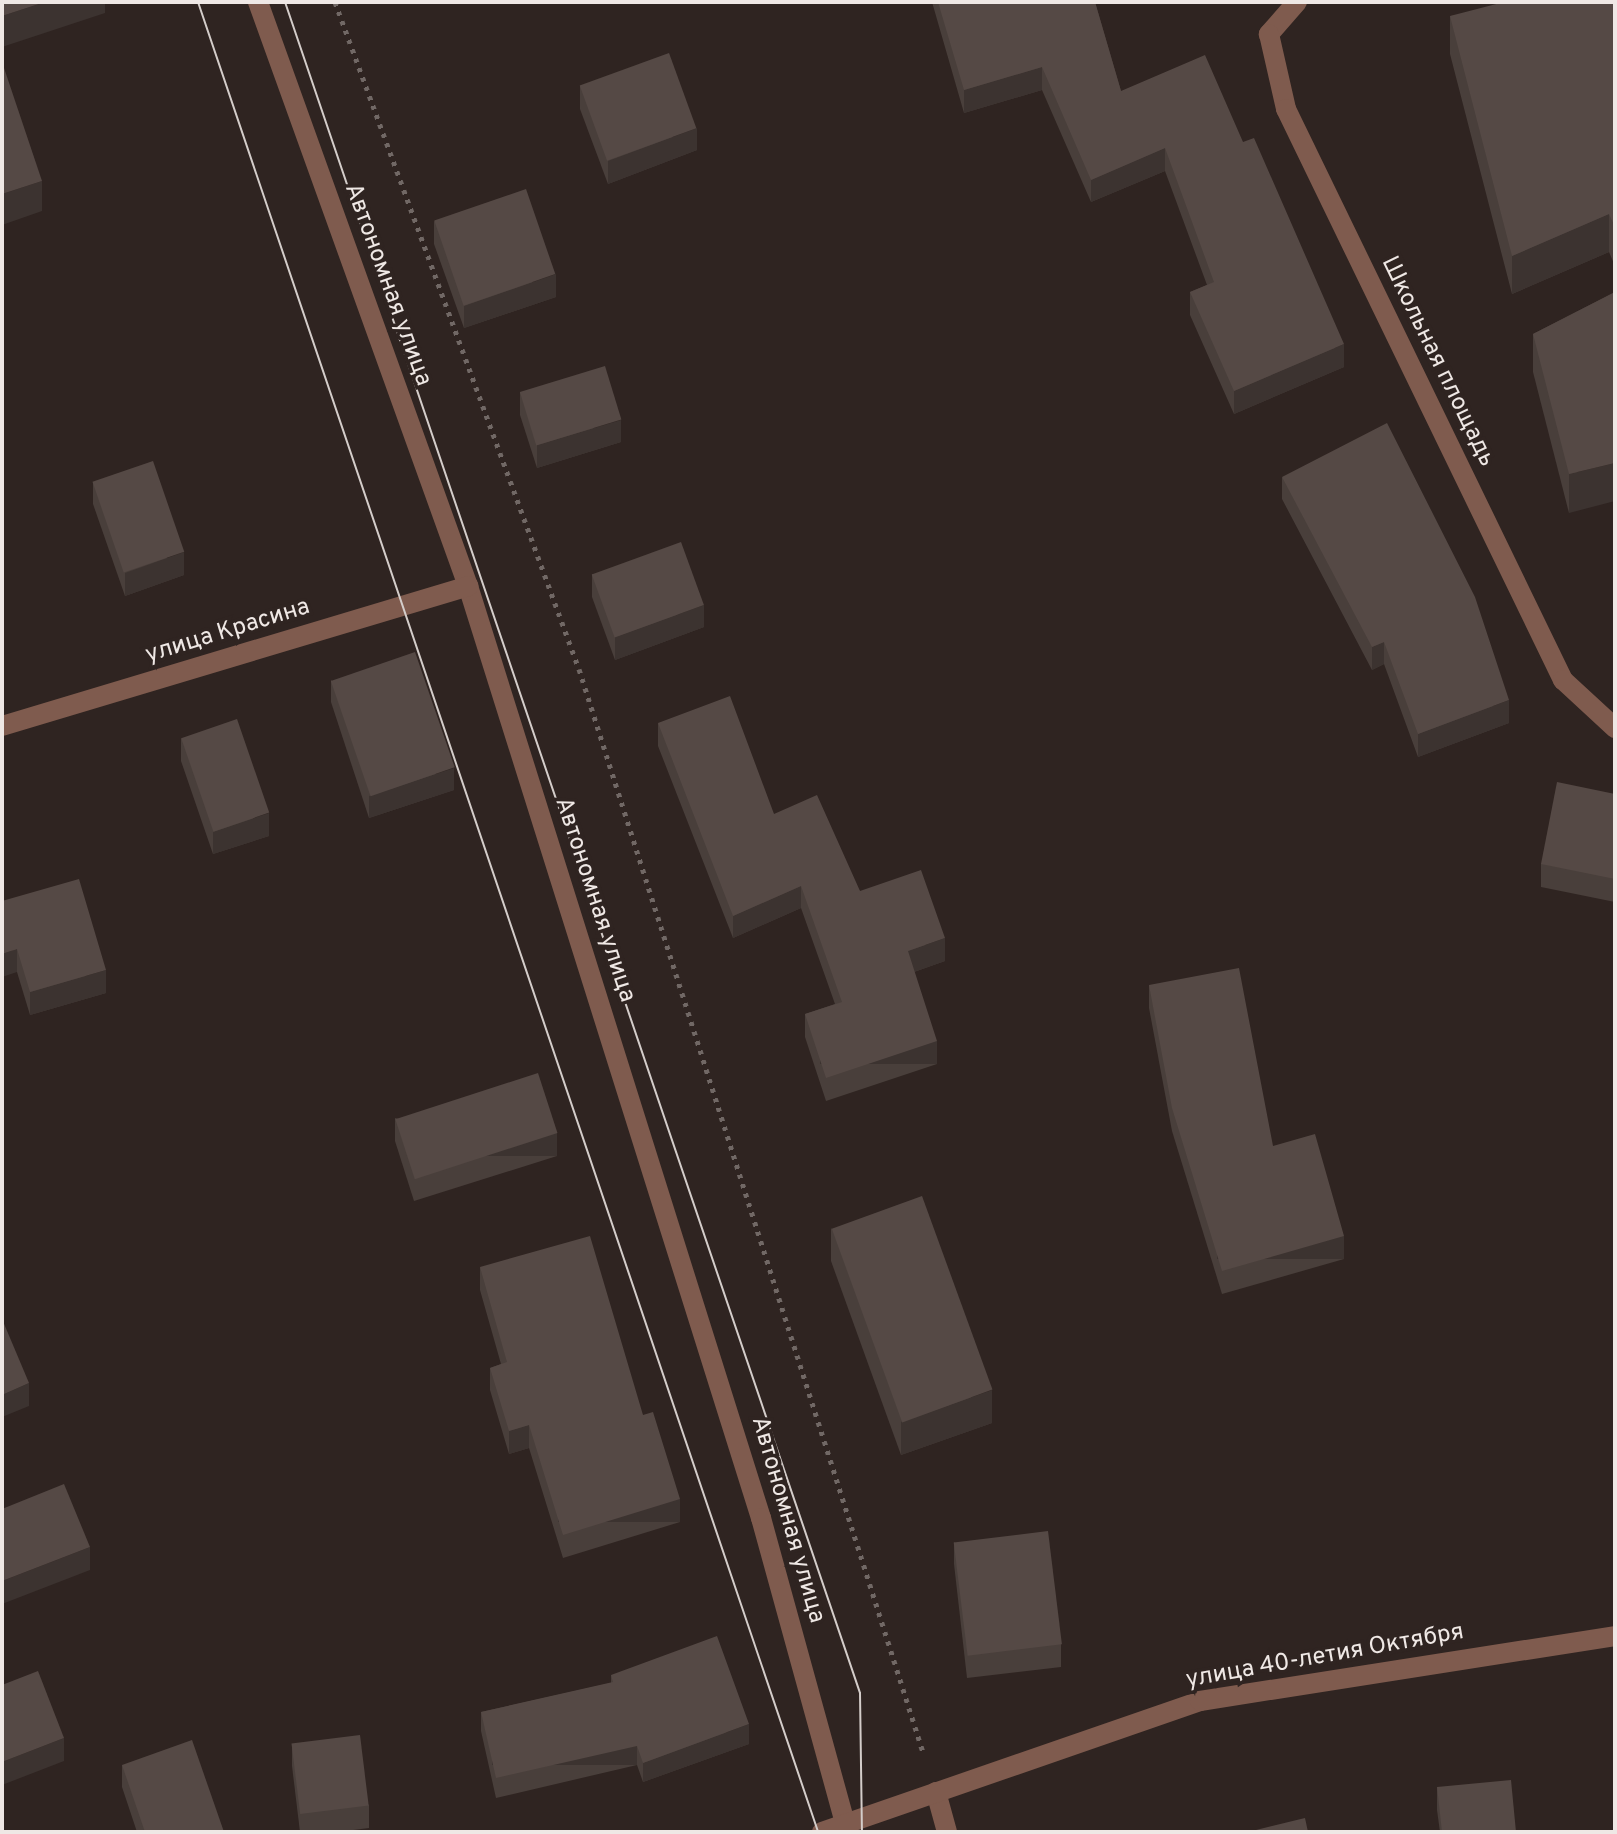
<!DOCTYPE html>
<html>
<head>
<meta charset="utf-8">
<style>
	body { margin:0 }
	#map { position:relative; width:1617px; height:1834px; overflow:hidden; background:#2f2421; font-family:Overpass,sans-serif }
	div>[style] { position:absolute }
	.path>* { height:5px; margin-top:-2.5px; transform-origin:0; background:repeating-linear-gradient(90deg,#716865 0 4px,transparent 0 10px) }
	.minor>* { height:20px; margin:-10px; padding:0 10px; transform-origin:10px; border-radius:10px; background:#7f5b4e }
	.tram>* { height:2px; margin:-1px; padding:0 1px; transform-origin:1px; border-radius:1px; background:#d4cdca }
	.wall>* { inset:0; background:#493f3b }
	.shaded-wall>* { inset:0; background:#3c3330; transform-origin:0 0 }
	.building>* { inset:0; background:#554945; transform-origin:0 0 }
	span { translate:-50% -50%; white-space:nowrap; text-align:center; line-height:1.15; -webkit-text-stroke:7px #2f2421; paint-order:stroke }
	.street-label { font-size:24px; color:#efe8e5 }
	.frame { position:absolute; inset:0; border:4px solid #efe8e5; pointer-events:none }
</style>
</head>
<body>
<div id="map">
	<div class="path">
		<div style="left:335px;top:2px;width:710px;rotate:69.91deg"></div>
		<div style="left:579px;top:669px;width:1136px;rotate:72.38deg"></div>
	</div>
	<div class="minor">
		<div style="left:258px;top:2px;width:621px;rotate:70.22deg"></div>
		<div style="left:468px;top:586px;width:977px;rotate:72.55deg"></div>
		<div style="left:761px;top:1518px;width:320px;rotate:74.6deg"></div>
		<div style="left:1297px;top:2px;width:43px;rotate:131.2deg"></div>
		<div style="left:1269px;top:34px;width:77px;rotate:77.2deg"></div>
		<div style="left:1286px;top:109px;width:635px;rotate:64.12deg"></div>
		<div style="left:1563px;top:680px;width:71px;rotate:42.7deg"></div>
		<div style="left:2px;top:726px;width:487px;rotate:-16.7deg"></div>
		<div style="left:936px;top:1792px;width:41px;rotate:74.6deg"></div>
		<div style="left:822px;top:1832px;width:400px;rotate:-19.1deg"></div>
		<div style="left:1200px;top:1701px;width:420px;rotate:-8.9deg"></div>
	</div>
	<div class="tram">
		<div style="left:198px;top:2px;width:1932px;rotate:71.28deg"></div>
		<div style="left:285px;top:2px;width:1786px;rotate:71.22deg"></div>
		<div style="left:860px;top:1693px;width:139px;rotate:89.2deg"></div>
	</div>
	<div class="wall">
		<div style="clip-path:polygon(932px 2px,1095px 2px,1121px 91px,1243px 142px,1344px 367px,1234px 414px,1190px 315px,1190px 292px,1207px 285px,1165px 171px,1091px 202px,1042px 90px,964px 113px)"></div>
		<div style="clip-path:polygon(1615px 2px,1615px 266px,1609px 252px,1512px 294px,1450px 54px,1450px 16px)"></div>
		<div style="clip-path:polygon(580px 86px,697px 150px,608px 184px,580px 109px)"></div>
		<div style="clip-path:polygon(434px 221px,556px 297px,464px 328px,434px 244px)"></div>
		<div style="clip-path:polygon(1615px 292px,1569px 513px,1533px 372px,1533px 334px)"></div>
		<div style="clip-path:polygon(520px 392px,621px 442px,537px 468px,520px 415px)"></div>
		<div style="clip-path:polygon(1282px 477px,1509px 723px,1418px 757px,1384px 664px,1372px 670px,1282px 499px)"></div>
		<div style="clip-path:polygon(93px 482px,184px 575px,125px 596px,93px 504px)"></div>
		<div style="clip-path:polygon(592px 574px,704px 627px,615px 660px,592px 597px)"></div>
		<div style="clip-path:polygon(331px 680px,454px 790px,369px 818px,331px 702px)"></div>
		<div style="clip-path:polygon(658px 723px,774px 814px,860px 891px,945px 961px,914px 972px,937px 1064px,826px 1101px,805px 1037px,805px 1014px,835px 1004px,801px 908px,733px 938px,658px 746px)"></div>
		<div style="clip-path:polygon(181px 738px,269px 836px,213px 854px,181px 761px)"></div>
		<div style="clip-path:polygon(1615px 794px,1615px 902px,1541px 887px,1541px 864px)"></div>
		<div style="clip-path:polygon(2px 901px,106px 993px,30px 1015px,17px 972px)"></div>
		<div style="clip-path:polygon(1149px 985px,1273px 1146px,1344px 1259px,1222px 1294px,1172px 1131px,1149px 1008px)"></div>
		<div style="clip-path:polygon(395px 1118px,557px 1156px,414px 1201px,395px 1141px)"></div>
		<div style="clip-path:polygon(831px 1228px,992px 1423px,901px 1455px,831px 1261px)"></div>
		<div style="clip-path:polygon(480px 1267px,643px 1415px,680px 1522px,563px 1558px,529px 1448px,509px 1454px,490px 1390px,490px 1368px,501px 1364px,480px 1290px)"></div>
		<div style="clip-path:polygon(954px 1542px,1061px 1644px,1061px 1667px,967px 1678px,954px 1564px)"></div>
		<div style="clip-path:polygon(611px 1675px,749px 1744px,643px 1782px,637px 1765px,496px 1798px,481px 1731px,481px 1712px,611px 1683px)"></div>
		<div style="clip-path:polygon(292px 1744px,369px 1805px,369px 1828px,338px 1832px,300px 1832px,292px 1766px)"></div>
		<div style="clip-path:polygon(122px 1765px,224px 1832px,137px 1832px,122px 1787px)"></div>
		<div style="clip-path:polygon(1437px 1787px,1516px 1832px,1440px 1832px,1437px 1810px)"></div>
	</div>
	<div class="shaded-wall">
		<div style="clip-path:polygon(45px 2px,105px 2px,105px 13px,2px 47px,2px 16px)"></div>
		<div style="clip-path:polygon(1042px 67px,1042px 90px,964px 113px,964px 90px)"></div>
		<div style="clip-path:polygon(697px 128px,697px 150px,608px 184px,608px 161px)"></div>
		<div style="clip-path:polygon(1165px 148px,1165px 171px,1091px 202px,1091px 180px)"></div>
		<div style="clip-path:polygon(42px 181px,42px 211px,2px 225px,2px 194px)"></div>
		<div style="clip-path:polygon(1609px 214px,1609px 252px,1512px 294px,1512px 256px)"></div>
		<div style="clip-path:polygon(556px 274px,556px 297px,464px 328px,464px 306px)"></div>
		<div style="clip-path:polygon(1344px 344px,1344px 367px,1234px 414px,1234px 391px)"></div>
		<div style="clip-path:polygon(621px 420px,621px 442px,537px 468px,537px 445px)"></div>
		<div style="clip-path:polygon(1615px 463px,1615px 501px,1569px 513px,1569px 474px)"></div>
		<div style="clip-path:polygon(184px 552px,184px 575px,125px 596px,125px 573px)"></div>
		<div style="clip-path:polygon(704px 605px,704px 627px,615px 660px,615px 637px)"></div>
		<div style="clip-path:polygon(1384px 642px,1384px 664px,1372px 670px,1372px 647px)"></div>
		<div style="clip-path:polygon(1509px 700px,1509px 723px,1418px 757px,1418px 734px)"></div>
		<div style="clip-path:polygon(454px 768px,454px 790px,369px 818px,369px 796px)"></div>
		<div style="clip-path:polygon(269px 813px,269px 836px,213px 854px,213px 832px)"></div>
		<div style="clip-path:polygon(801px 886px,801px 908px,733px 938px,733px 916px)"></div>
		<div style="clip-path:polygon(945px 938px,945px 961px,908px 974px,908px 951px)"></div>
		<div style="clip-path:polygon(17px 949px,17px 972px,2px 977px,2px 954px)"></div>
		<div style="clip-path:polygon(106px 970px,106px 993px,30px 1015px,30px 992px)"></div>
		<div style="left:937px;top:1041px;width:23px;height:117px;rotate:90deg"></div>
		<div style="left:557px;top:1133px;width:23px;height:150px;rotate:90deg"></div>
		<div style="left:1344px;top:1236px;width:23px;height:127px;rotate:90deg"></div>
		<div style="clip-path:polygon(29px 1383px,29px 1406px,2px 1417px,2px 1395px)"></div>
		<div style="clip-path:polygon(992px 1390px,992px 1423px,901px 1455px,901px 1422px)"></div>
		<div style="clip-path:polygon(529px 1425px,529px 1448px,509px 1454px,509px 1431px)"></div>
		<div style="left:680px;top:1499px;width:23px;height:122px;rotate:90deg"></div>
		<div style="clip-path:polygon(90px 1547px,90px 1570px,2px 1604px,2px 1581px)"></div>
		<div style="clip-path:polygon(749px 1724px,749px 1744px,643px 1782px,643px 1763px)"></div>
		<div style="clip-path:polygon(64px 1738px,64px 1761px,2px 1785px,2px 1762px)"></div>
		<div style="left:637px;top:1746px;width:19px;height:145px;rotate:90deg"></div>
	</div>
	<div class="building">
		<div style="clip-path:polygon(2px 2px,45px 2px,2px 16px)"></div>
		<div style="clip-path:polygon(938px 2px,1095px 2px,1121px 91px,1205px 55px,1243px 142px,1254px 138px,1344px 344px,1234px 391px,1190px 292px,1214px 282px,1165px 148px,1091px 180px,1042px 67px,964px 90px)"></div>
		<div style="clip-path:polygon(1504px 2px,1615px 2px,1615px 227px,1609px 214px,1512px 256px,1450px 16px)"></div>
		<div style="left:669px;top:53px;width:80px;height:95px;rotate:70deg"></div>
		<div style="clip-path:polygon(2px 62px,42px 181px,2px 194px)"></div>
		<div style="left:526px;top:189px;width:90px;height:97px;rotate:71deg"></div>
		<div style="clip-path:polygon(1615px 292px,1615px 463px,1569px 474px,1533px 334px)"></div>
		<div style="left:605px;top:366px;width:56px;height:89px;rotate:73deg"></div>
		<div style="clip-path:polygon(1387px 423px,1475px 597px,1509px 700px,1418px 734px,1384px 642px,1372px 647px,1282px 477px)"></div>
		<div style="left:153px;top:461px;width:96px;height:64px;rotate:71deg"></div>
		<div style="left:681px;top:542px;width:67px;height:95px;rotate:70deg"></div>
		<div style="left:415px;top:652px;width:122px;height:89px;rotate:71deg"></div>
		<div style="clip-path:polygon(730px 696px,774px 814px,817px 795px,860px 891px,921px 870px,945px 938px,908px 951px,937px 1041px,826px 1078px,805px 1014px,842px 1002px,801px 886px,733px 916px,658px 723px)"></div>
		<div style="left:237px;top:719px;width:99px;height:59px;rotate:71deg"></div>
		<div style="clip-path:polygon(1557px 782px,1615px 794px,1615px 879px,1541px 864px)"></div>
		<div style="clip-path:polygon(79px 879px,106px 970px,30px 992px,17px 949px,2px 954px,2px 901px)"></div>
		<div style="clip-path:polygon(1239px 968px,1273px 1146px,1315px 1134px,1344px 1236px,1222px 1271px,1172px 1108px,1149px 985px)"></div>
		<div style="left:538px;top:1073px;width:63px;height:150px;rotate:72deg"></div>
		<div style="left:922px;top:1196px;width:206px;height:96px;rotate:70deg"></div>
		<div style="clip-path:polygon(590px 1236px,643px 1415px,653px 1412px,680px 1499px,563px 1535px,529px 1425px,509px 1431px,490px 1368px,507px 1362px,480px 1267px)"></div>
		<div style="clip-path:polygon(2px 1319px,29px 1383px,2px 1395px)"></div>
		<div style="clip-path:polygon(64px 1484px,90px 1547px,2px 1581px,2px 1509px)"></div>
		<div style="left:1048px;top:1531px;width:114px;height:95px;rotate:83deg"></div>
		<div style="clip-path:polygon(717px 1636px,749px 1724px,643px 1763px,637px 1746px,496px 1778px,481px 1712px,613px 1682px,611px 1675px)"></div>
		<div style="clip-path:polygon(38px 1671px,64px 1738px,2px 1762px,2px 1685px)"></div>
		<div style="left:360px;top:1735px;width:71px;height:69px;rotate:83deg"></div>
		<div style="clip-path:polygon(192px 1740px,224px 1832px,145px 1832px,122px 1765px)"></div>
		<div style="clip-path:polygon(1511px 1780px,1516px 1832px,1442px 1832px,1437px 1787px)"></div>
		<div style="clip-path:polygon(1305px 1818px,1308px 1832px,1248px 1832px)"></div>
	</div>
	<div class="street-label">
		<span style="left:387px;top:285px;rotate:70deg">Автономная улица</span>
		<span style="left:1437px;top:362px;rotate:64deg">Школьная площадь</span>
		<span style="left:228px;top:632px;rotate:-17deg">улица Красина</span>
		<span style="left:594px;top:900px;rotate:72deg">Автономная улица</span>
		<span style="left:787px;top:1520px;rotate:74deg">Автономная улица</span>
		<span style="left:1325px;top:1657px;rotate:-10deg">улица 40-летия Октября</span>
	</div>
	<div class="frame"></div>
</div>
</body>
</html>
